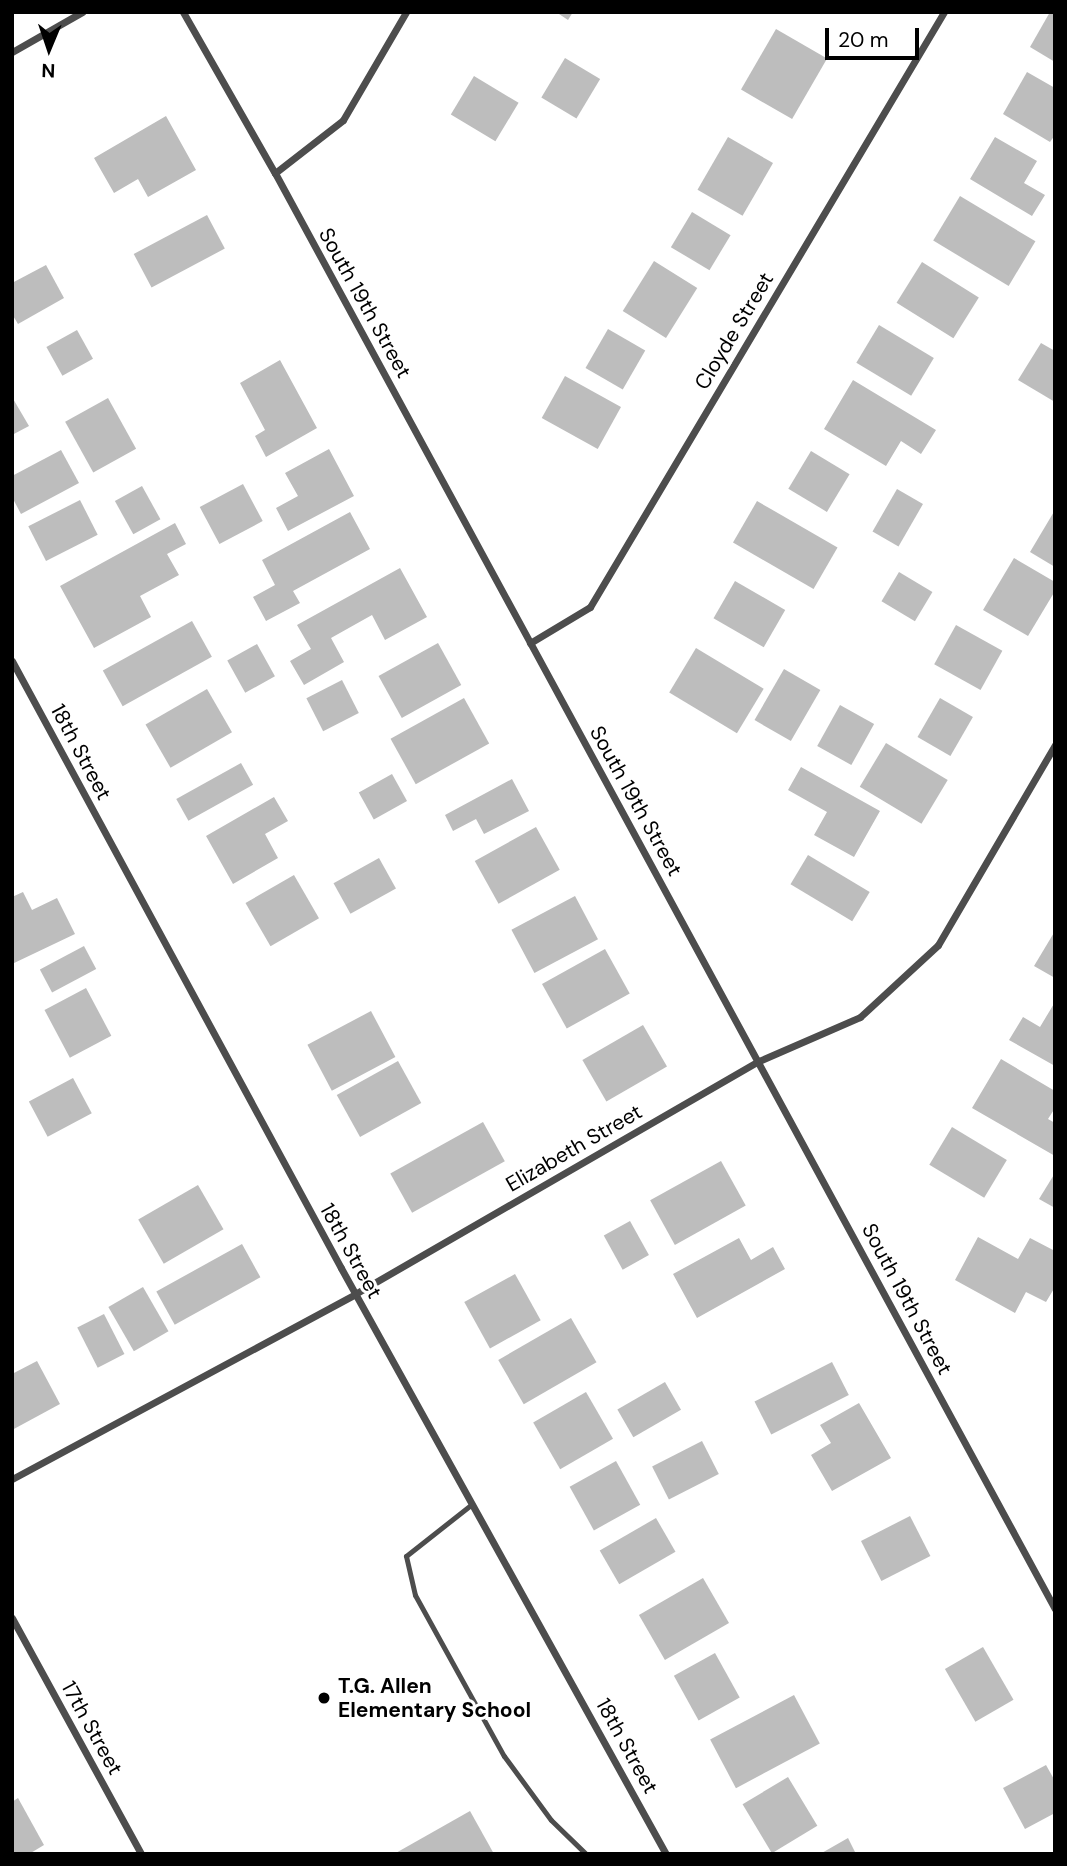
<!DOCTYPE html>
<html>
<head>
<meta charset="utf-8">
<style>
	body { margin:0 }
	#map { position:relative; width:1067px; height:1866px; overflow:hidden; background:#fff; font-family:"DM Sans",sans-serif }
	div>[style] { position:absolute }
	.building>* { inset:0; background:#bdbdbd; transform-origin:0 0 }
	.service>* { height:5px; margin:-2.5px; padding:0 2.5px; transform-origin:2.5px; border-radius:2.5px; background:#4d4d4d }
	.minor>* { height:7px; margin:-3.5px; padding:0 3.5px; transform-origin:3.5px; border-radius:3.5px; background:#4d4d4d }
	.dots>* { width:19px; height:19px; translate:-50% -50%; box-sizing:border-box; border:4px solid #fff; border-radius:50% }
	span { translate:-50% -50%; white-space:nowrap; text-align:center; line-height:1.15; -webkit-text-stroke:6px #fff; paint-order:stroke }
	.street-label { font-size:21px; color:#000 }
	.poi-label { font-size:21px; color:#000; font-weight:700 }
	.left { translate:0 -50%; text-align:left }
	.frame { position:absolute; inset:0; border:14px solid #000; pointer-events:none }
	.north { position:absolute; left:14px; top:14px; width:70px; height:70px; -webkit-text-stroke:5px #fff; paint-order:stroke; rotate:182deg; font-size:19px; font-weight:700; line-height:28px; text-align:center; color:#000 }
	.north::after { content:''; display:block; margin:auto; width:24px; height:32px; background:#000; clip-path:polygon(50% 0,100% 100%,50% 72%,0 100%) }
	.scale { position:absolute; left:825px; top:28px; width:94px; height:32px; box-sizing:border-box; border:4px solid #000; border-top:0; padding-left:9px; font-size:21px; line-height:24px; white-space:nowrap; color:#000; -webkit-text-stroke:5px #fff; paint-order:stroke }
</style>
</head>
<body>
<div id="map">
	<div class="building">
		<div style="clip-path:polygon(556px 12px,573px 12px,568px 20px)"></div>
		<div style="clip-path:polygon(1050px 12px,1055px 12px,1055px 62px,1030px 47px)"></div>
		<div style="left:776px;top:29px;width:59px;height:70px;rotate:30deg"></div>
		<div style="left:565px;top:58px;width:41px;height:46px;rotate:31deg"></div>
		<div style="clip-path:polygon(1027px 72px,1055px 88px,1055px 135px,1050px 142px,1003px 114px)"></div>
		<div style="left:474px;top:76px;width:52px;height:45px;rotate:31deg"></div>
		<div style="clip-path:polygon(166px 116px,196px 170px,148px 197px,138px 179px,114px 193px,94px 158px)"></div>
		<div style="left:728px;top:137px;width:52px;height:61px;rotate:30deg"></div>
		<div style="clip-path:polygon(995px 137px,1037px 161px,1024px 183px,1045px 195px,1032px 216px,970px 179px)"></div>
		<div style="left:960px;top:196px;width:88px;height:52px;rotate:31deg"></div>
		<div style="left:692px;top:212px;width:45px;height:41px;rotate:31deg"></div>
		<div style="left:207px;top:215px;width:38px;height:83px;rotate:62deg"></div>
		<div style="left:654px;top:261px;width:51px;height:59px;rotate:32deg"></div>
		<div style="left:922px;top:262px;width:67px;height:48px;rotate:32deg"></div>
		<div style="clip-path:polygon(46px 265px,64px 298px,18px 324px,12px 314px,12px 283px)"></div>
		<div style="left:879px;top:325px;width:64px;height:44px;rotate:31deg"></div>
		<div style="left:608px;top:329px;width:43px;height:45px;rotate:30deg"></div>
		<div style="left:77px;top:330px;width:33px;height:35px;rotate:61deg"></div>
		<div style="clip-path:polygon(1041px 343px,1055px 351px,1055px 402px,1018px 380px)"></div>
		<div style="clip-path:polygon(280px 360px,317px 428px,266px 457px,255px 436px,265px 430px,240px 383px)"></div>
		<div style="left:565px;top:376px;width:64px;height:48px;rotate:29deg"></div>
		<div style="clip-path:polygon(853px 380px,936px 430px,921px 454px,901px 441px,886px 466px,824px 429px)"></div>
		<div style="clip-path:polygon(12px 397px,29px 426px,12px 435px)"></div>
		<div style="left:108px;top:398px;width:58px;height:49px;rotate:61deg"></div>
		<div style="clip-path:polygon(329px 449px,354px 496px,288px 531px,276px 508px,298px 496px,285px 473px)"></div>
		<div style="clip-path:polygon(61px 450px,79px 483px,21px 514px,12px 497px,12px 476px)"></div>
		<div style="left:811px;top:451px;width:45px;height:44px;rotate:31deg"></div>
		<div style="left:243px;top:484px;width:42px;height:49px;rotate:62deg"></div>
		<div style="left:142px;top:486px;width:38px;height:31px;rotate:61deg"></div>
		<div style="left:897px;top:489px;width:30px;height:49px;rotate:30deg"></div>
		<div style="left:80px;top:500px;width:39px;height:58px;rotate:63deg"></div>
		<div style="left:757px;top:501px;width:93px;height:48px;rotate:30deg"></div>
		<div style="clip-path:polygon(1055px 510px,1055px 567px,1030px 552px)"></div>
		<div style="clip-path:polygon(350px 512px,370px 549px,293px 591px,300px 603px,266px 621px,253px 597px,275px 585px,262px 560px)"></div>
		<div style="clip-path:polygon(175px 523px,186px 544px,167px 554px,179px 575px,140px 596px,151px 617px,94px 648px,60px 586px)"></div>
		<div style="clip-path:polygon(1014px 558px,1055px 582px,1055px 591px,1028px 636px,983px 610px)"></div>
		<div style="clip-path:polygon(400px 568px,427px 617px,385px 640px,372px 615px,331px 638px,344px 662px,304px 685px,290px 661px,311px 649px,297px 625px)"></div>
		<div style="left:899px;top:572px;width:39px;height:34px;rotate:31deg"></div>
		<div style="left:735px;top:581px;width:58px;height:43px;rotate:30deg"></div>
		<div style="left:192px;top:621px;width:41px;height:102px;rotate:61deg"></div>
		<div style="left:956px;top:625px;width:53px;height:45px;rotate:29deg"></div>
		<div style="left:438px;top:643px;width:48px;height:68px;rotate:61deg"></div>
		<div style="left:257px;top:644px;width:37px;height:34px;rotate:61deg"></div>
		<div style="left:696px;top:648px;width:79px;height:52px;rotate:31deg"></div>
		<div style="left:784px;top:669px;width:42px;height:59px;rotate:30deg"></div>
		<div style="left:342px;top:680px;width:37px;height:40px;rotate:63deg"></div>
		<div style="left:207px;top:689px;width:50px;height:71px;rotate:60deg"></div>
		<div style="left:464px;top:698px;width:52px;height:84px;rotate:61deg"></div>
		<div style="left:940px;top:698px;width:38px;height:45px;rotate:30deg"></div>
		<div style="left:840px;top:705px;width:39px;height:47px;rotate:29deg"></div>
		<div style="left:886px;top:743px;width:72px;height:51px;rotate:31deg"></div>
		<div style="left:241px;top:763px;width:25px;height:74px;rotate:61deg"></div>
		<div style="clip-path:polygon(801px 767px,880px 811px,854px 857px,814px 835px,827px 812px,788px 790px)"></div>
		<div style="left:392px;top:774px;width:31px;height:38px;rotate:61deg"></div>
		<div style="clip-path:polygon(512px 779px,529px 811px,484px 834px,476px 819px,453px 831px,445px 815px)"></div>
		<div style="clip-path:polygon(274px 797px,288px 821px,265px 834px,278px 858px,233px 884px,206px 836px)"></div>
		<div style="left:536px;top:827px;width:49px;height:70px;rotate:61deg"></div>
		<div style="left:808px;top:855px;width:72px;height:34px;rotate:31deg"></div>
		<div style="left:379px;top:858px;width:35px;height:52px;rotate:61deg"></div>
		<div style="left:294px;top:875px;width:50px;height:56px;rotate:60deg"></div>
		<div style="clip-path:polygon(23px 892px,32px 910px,57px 898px,75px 934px,12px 964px,12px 897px)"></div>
		<div style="left:575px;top:896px;width:49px;height:72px;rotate:62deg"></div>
		<div style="clip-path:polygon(1055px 931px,1055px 978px,1034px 966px)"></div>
		<div style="left:84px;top:946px;width:26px;height:50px;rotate:62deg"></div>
		<div style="left:605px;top:949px;width:51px;height:72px;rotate:61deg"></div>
		<div style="left:86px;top:988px;width:54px;height:47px;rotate:62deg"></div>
		<div style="clip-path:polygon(1055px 1002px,1055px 1066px,1009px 1040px,1023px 1017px,1040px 1027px)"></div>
		<div style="left:371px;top:1011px;width:52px;height:72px;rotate:62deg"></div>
		<div style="left:643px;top:1025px;width:48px;height:70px;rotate:60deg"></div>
		<div style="clip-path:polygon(1001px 1059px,1055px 1091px,1055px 1108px,1048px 1119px,1055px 1123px,1055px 1156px,972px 1108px)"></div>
		<div style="left:398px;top:1061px;width:48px;height:70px;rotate:61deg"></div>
		<div style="left:73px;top:1078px;width:40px;height:50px;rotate:62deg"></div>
		<div style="left:483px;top:1122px;width:45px;height:106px;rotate:61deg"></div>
		<div style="left:952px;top:1127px;width:64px;height:44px;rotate:31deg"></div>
		<div style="left:721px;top:1161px;width:51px;height:81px;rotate:61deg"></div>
		<div style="clip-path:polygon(1055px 1173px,1055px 1208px,1039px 1199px)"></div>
		<div style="left:198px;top:1185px;width:51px;height:69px;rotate:60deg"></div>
		<div style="left:630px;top:1221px;width:39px;height:30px;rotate:61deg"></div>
		<div style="clip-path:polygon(978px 1237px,1018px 1259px,1030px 1238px,1055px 1251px,1055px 1287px,1046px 1302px,1026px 1292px,1015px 1313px,955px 1280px)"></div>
		<div style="clip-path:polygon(739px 1238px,751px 1260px,773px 1247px,785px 1269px,697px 1318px,673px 1274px)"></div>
		<div style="left:242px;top:1244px;width:38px;height:98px;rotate:61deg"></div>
		<div style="left:515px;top:1274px;width:53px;height:58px;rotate:61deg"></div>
		<div style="left:143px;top:1287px;width:51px;height:40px;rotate:60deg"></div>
		<div style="left:104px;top:1314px;width:45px;height:30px;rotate:63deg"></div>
		<div style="left:571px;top:1318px;width:51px;height:84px;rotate:60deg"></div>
		<div style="clip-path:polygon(37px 1361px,60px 1404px,12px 1430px,12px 1374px)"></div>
		<div style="left:832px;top:1362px;width:37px;height:87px;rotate:63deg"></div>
		<div style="left:665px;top:1382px;width:32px;height:55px;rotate:60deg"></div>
		<div style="left:586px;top:1392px;width:54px;height:61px;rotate:60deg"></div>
		<div style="clip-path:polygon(859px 1403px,891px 1458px,832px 1491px,811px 1455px,831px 1443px,820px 1425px)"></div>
		<div style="left:702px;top:1441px;width:37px;height:56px;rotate:63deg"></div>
		<div style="left:616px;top:1461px;width:50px;height:53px;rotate:61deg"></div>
		<div style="left:910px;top:1516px;width:45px;height:55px;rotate:63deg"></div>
		<div style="left:656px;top:1518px;width:39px;height:65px;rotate:60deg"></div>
		<div style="left:703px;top:1578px;width:52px;height:74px;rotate:60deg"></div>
		<div style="left:983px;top:1647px;width:61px;height:44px;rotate:60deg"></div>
		<div style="left:715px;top:1653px;width:51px;height:47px;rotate:61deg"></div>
		<div style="left:794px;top:1695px;width:55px;height:95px;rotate:62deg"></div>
		<div style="clip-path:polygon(1046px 1765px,1055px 1781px,1055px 1813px,1025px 1829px,1003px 1788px)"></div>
		<div style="left:788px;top:1777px;width:57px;height:53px;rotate:59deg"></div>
		<div style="clip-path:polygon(18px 1798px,44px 1845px,29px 1854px,12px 1854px,12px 1802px)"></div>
		<div style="clip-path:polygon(470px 1811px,494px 1854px,394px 1854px)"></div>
		<div style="clip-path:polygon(848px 1838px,856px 1854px,820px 1854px)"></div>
	</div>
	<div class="service">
		<div style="left:472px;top:1504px;width:84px;rotate:141.8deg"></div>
		<div style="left:406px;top:1556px;width:40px;rotate:77deg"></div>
		<div style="left:415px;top:1595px;width:184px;rotate:61.1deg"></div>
		<div style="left:504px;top:1756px;width:79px;rotate:53.7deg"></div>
		<div style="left:551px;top:1820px;width:49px;rotate:44.2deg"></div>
	</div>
	<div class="minor">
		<div style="left:183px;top:12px;width:185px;rotate:60.3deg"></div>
		<div style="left:275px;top:173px;width:1634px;rotate:61.49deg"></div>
		<div style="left:12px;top:52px;width:81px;rotate:-29.7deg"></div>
		<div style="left:275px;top:173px;width:86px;rotate:-37.9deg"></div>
		<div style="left:343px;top:120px;width:125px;rotate:-59.7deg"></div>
		<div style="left:530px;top:643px;width:70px;rotate:-31deg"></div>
		<div style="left:590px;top:607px;width:692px;rotate:-59.25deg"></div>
		<div style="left:12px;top:661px;width:690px;rotate:61.54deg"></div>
		<div style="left:341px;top:1268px;width:670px;rotate:60.99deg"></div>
		<div style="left:12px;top:1479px;width:390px;rotate:-28.3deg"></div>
		<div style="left:355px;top:1294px;width:466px;rotate:-30deg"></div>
		<div style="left:759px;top:1061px;width:110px;rotate:-23.5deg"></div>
		<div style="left:860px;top:1017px;width:106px;rotate:-42.7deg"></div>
		<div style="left:938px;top:945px;width:232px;rotate:-59.7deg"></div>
		<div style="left:12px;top:1618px;width:269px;rotate:61.3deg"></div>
	</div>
	<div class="dots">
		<div style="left:324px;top:1698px;background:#000"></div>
	</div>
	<div class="street-label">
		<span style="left:365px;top:303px;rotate:61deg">South 19th Street</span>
		<span style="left:734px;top:331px;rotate:-59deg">Cloyde Street</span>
		<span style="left:81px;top:752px;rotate:62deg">18th Street</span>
		<span style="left:636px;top:801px;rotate:61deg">South 19th Street</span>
		<span style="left:574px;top:1148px;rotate:-30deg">Elizabeth Street</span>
		<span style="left:351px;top:1251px;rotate:61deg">18th Street</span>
		<span style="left:907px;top:1299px;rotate:62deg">South 19th Street</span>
		<span style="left:92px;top:1728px;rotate:61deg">17th Street</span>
		<span style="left:627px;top:1746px;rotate:61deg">18th Street</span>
	</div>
	<div class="poi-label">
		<span class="left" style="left:338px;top:1698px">T.G. Allen<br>Elementary School</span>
	</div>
	<div class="frame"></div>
	<div class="north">N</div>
	<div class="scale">20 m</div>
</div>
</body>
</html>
